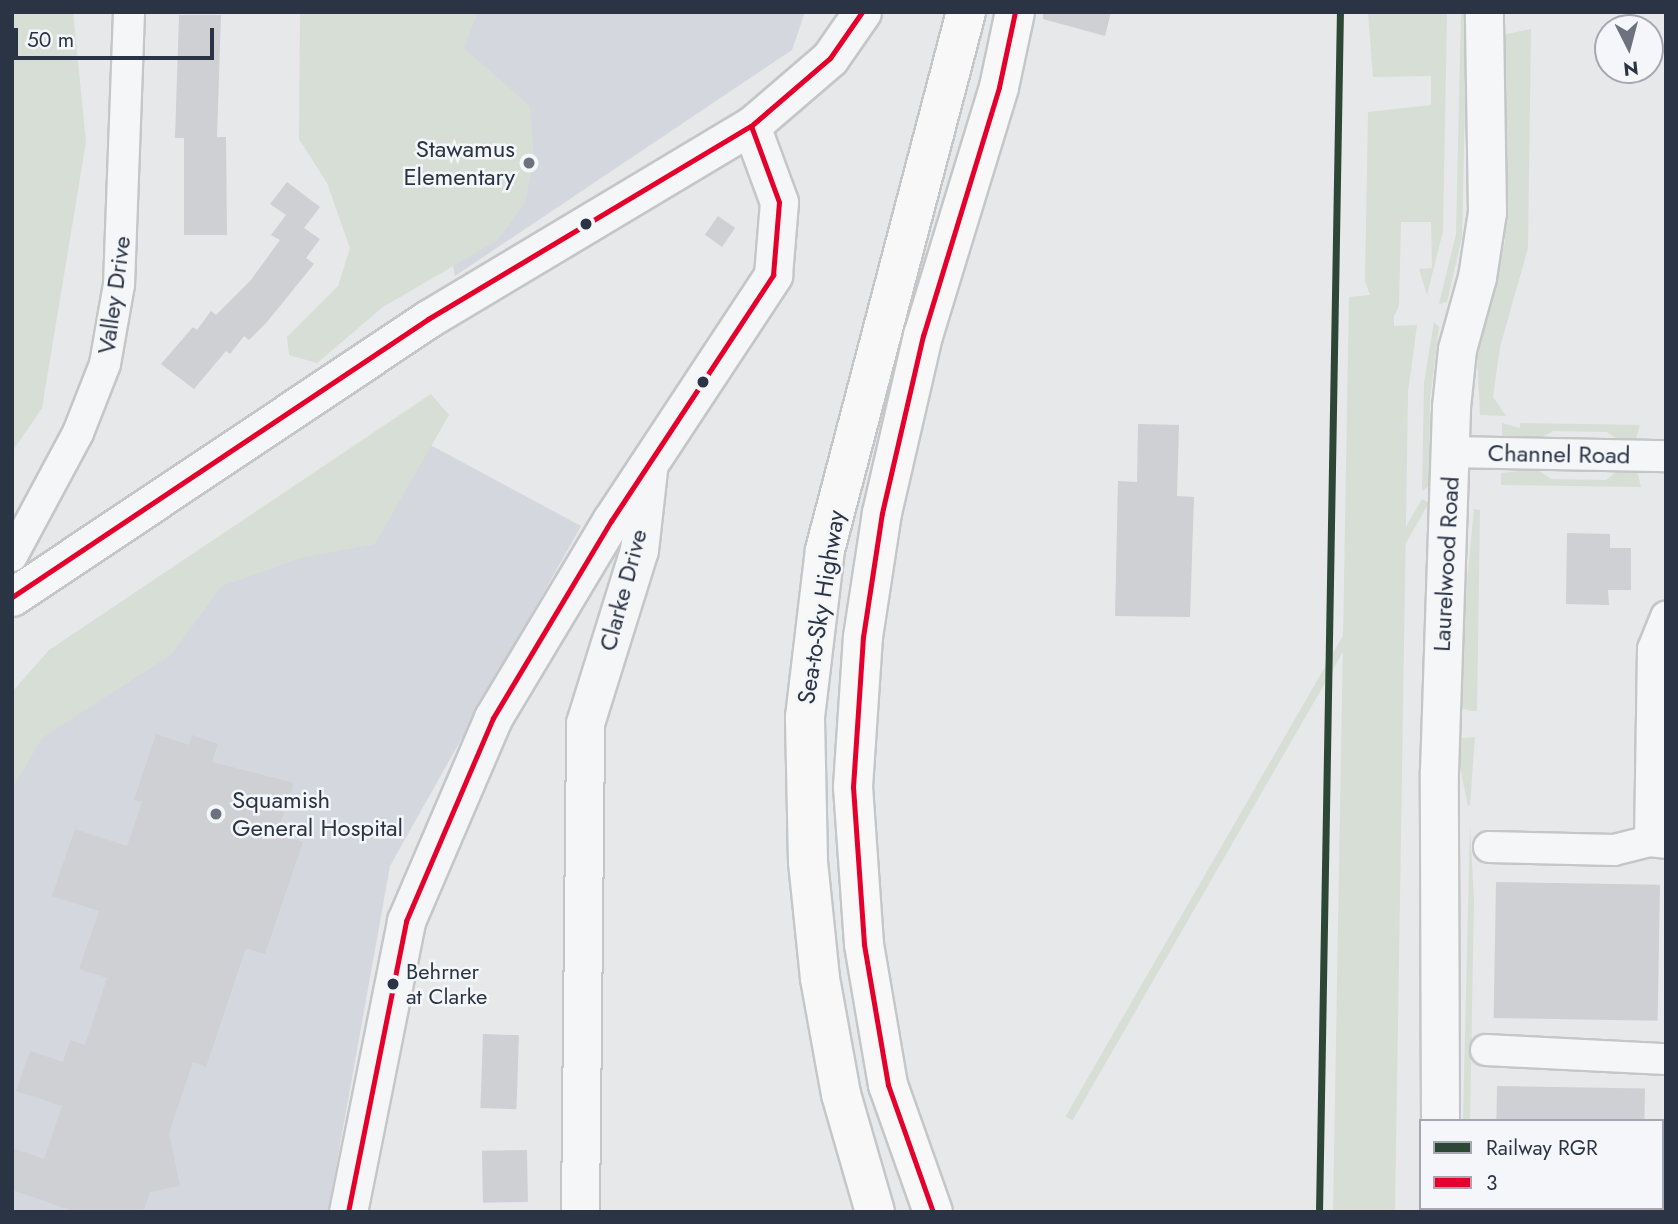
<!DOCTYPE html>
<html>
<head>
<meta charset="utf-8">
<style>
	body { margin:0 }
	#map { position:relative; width:1678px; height:1224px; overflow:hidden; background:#e6e8ea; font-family:Jost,sans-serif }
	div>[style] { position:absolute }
	.built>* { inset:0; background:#d4d7dd }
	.green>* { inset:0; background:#d6ded6; transform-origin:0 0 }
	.building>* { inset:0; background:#ced0d3; transform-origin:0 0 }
	.roads { filter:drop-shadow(2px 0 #c4c6c8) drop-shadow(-2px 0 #c4c6c8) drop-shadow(0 2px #c4c6c8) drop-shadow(0 -2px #c4c6c8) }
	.minor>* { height:30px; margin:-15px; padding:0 15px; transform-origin:15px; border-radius:15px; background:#f5f6f7 }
	.tertiary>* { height:37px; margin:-18.5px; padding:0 18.5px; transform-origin:18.5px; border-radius:18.5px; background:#f5f6f7 }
	.trunk>* { height:38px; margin:-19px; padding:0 19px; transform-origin:19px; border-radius:19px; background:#f8f8f8 }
	.bus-1>* { height:5px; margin:-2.5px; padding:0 2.5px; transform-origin:2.5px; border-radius:2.5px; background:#e4002b }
	.rail-1>* { height:7px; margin:-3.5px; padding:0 3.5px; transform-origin:3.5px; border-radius:3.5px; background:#2c4736 }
	.dots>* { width:19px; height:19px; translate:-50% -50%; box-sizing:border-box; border:4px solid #f4f6f9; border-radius:50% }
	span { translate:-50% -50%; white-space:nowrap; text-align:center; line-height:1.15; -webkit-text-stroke:5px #f4f6f9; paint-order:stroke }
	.bus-label { font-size:22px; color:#2b3445 }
	.left { translate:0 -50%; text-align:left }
	.poi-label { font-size:24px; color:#2b3445 }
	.right { translate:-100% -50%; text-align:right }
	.street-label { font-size:24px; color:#2b3445 }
	.frame { position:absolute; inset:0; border:14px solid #2b3445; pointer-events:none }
	.legend { position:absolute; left:1419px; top:1119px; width:245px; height:91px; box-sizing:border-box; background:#f4f6f9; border:2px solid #a4a8b1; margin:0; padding:9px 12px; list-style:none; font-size:21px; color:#2b3445 }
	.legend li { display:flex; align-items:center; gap:14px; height:35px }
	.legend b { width:35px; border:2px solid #a4a8b1 }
	.north { position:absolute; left:1594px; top:14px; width:70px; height:70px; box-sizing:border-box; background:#f4f6f9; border:2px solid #a4a8b1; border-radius:50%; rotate:174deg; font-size:19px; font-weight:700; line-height:28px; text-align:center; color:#2b3445 }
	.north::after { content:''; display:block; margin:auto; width:24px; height:32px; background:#6c737f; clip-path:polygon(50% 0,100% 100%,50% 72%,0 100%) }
	.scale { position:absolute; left:14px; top:28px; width:200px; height:32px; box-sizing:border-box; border:4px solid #2b3445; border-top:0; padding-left:9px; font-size:21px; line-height:24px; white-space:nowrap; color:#2b3445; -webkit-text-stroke:5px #f4f6f9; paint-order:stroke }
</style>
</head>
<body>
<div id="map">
	<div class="built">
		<div style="clip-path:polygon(406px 12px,805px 12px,792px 50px,455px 276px)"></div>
		<div style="clip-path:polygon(408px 433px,581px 526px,390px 866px,328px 1212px,12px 1212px,12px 762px,91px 670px)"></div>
	</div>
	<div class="green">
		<div style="clip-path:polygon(12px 12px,73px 12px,86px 142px,42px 408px,12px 452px)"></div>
		<div style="clip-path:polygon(300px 12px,478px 12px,464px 48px,530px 106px,534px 160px,525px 203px,498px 240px,383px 307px,317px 363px,289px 355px,287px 337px,338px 286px,350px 248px,327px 183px,299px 139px)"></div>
		<div style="clip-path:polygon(1368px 12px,1447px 12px,1443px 231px,1427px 295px,1419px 269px,1432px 268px,1431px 222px,1401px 222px,1399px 306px,1394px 316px,1394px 326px,1417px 325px,1408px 392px,1395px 1212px,1333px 1212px,1349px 297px,1370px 295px,1365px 281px,1368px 112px,1431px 105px,1431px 76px,1373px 77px)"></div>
		<div style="clip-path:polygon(1461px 12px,1467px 12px,1462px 237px,1447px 302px,1439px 304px,1456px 234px)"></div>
		<div style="clip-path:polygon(1531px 29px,1528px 248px,1500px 347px,1493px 397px,1506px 416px,1480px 415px,1477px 354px,1505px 241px,1502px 35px)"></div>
		<div style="clip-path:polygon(1434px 322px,1439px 327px,1430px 399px,1429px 486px,1422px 491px,1424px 383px)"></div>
		<div style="clip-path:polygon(431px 394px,449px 415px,375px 544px,301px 558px,222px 586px,171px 655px,42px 738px,12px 789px,12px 692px,49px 650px)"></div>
		<div style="clip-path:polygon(1502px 423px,1520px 428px,1520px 423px,1640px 425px,1635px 442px,1621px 442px,1607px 432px,1553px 431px,1535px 441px,1502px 436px)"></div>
		<div style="clip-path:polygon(1537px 469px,1551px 479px,1606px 480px,1619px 470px,1637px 471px,1641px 487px,1501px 485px,1501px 473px)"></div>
		<div style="left:1422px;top:499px;width:8px;height:713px;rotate:30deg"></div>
		<div style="clip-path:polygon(1474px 509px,1480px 510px,1477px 711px,1471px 711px,1455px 706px)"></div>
		<div style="clip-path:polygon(1475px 737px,1470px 805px,1468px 806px,1454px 739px)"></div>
		<div style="clip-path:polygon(1470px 825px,1474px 901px,1470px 1121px,1463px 1121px)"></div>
	</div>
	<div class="building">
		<div style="clip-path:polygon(1043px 12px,1111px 12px,1105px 36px,1043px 19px)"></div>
		<div style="clip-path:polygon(179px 15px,221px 15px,217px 137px,226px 137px,227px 235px,184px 235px,184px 138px,175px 138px)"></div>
		<div style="clip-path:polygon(287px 182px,320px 207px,304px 228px,320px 239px,306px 258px,314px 264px,267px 322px,249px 340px,244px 336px,230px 354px,226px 351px,194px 389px,161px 364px,193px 327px,197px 330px,211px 311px,216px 315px,251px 280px,280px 240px,271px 235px,286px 215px,270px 204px)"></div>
		<div style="left:718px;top:216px;width:21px;height:23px;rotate:35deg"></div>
		<div style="clip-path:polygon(1138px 424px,1179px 425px,1177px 496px,1194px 497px,1190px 617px,1115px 616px,1118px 481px,1137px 482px)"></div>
		<div style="clip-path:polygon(1567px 533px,1610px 534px,1610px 548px,1631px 548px,1631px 590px,1608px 590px,1609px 605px,1566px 604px)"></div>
		<div style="clip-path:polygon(156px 734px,189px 745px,192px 735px,218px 744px,212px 762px,294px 783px,277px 833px,303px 842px,265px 954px,246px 948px,206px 1067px,193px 1062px,169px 1133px,180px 1186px,150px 1192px,143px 1212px,76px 1212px,12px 1190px,12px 1148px,44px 1159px,62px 1106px,16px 1091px,30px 1051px,63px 1062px,70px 1040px,85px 1045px,107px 978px,79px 969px,99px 911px,52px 896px,75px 829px,127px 846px,142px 802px,134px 800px)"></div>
		<div style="left:1496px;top:882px;width:164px;height:136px;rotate:1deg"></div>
		<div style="left:483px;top:1034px;width:36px;height:74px;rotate:2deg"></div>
		<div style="left:1497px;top:1086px;width:148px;height:35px;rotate:1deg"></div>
		<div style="left:527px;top:1150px;width:52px;height:45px;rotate:89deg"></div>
	</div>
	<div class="roads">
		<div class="minor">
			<div style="left:1452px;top:452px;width:214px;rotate:1.1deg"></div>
			<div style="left:12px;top:556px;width:140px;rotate:-61.8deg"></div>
			<div style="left:78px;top:433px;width:74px;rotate:-68.6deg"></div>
			<div style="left:105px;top:364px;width:80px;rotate:-80deg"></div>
			<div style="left:119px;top:285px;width:273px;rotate:-87.9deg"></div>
			<div style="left:1650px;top:841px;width:192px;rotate:-89.1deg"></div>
			<div style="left:1653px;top:649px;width:35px;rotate:-68deg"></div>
			<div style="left:1489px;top:847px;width:125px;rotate:1.4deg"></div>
			<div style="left:1614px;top:850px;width:37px;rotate:-14deg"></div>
			<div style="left:1650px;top:841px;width:16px;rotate:7deg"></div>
			<div style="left:1486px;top:1050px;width:180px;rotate:2.9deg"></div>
			<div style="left:1662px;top:1185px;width:4px;rotate:14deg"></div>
		</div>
		<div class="tertiary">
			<div style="left:12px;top:597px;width:500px;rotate:-33.75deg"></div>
			<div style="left:428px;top:319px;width:376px;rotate:-30.9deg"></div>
			<div style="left:751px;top:126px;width:104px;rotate:-40.7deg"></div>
			<div style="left:830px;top:58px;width:56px;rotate:-55.2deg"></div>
			<div style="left:1440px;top:1121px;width:350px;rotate:-90.2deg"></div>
			<div style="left:1439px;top:771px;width:364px;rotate:-88.1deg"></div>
			<div style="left:1451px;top:407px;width:58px;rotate:-84.1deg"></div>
			<div style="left:1457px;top:349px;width:75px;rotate:-74.5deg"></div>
			<div style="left:1477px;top:277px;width:66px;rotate:-81.3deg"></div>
			<div style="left:1487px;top:212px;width:200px;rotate:-90.9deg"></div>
			<div style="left:348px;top:1212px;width:297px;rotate:-78.7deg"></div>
			<div style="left:406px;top:921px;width:221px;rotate:-66.8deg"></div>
			<div style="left:493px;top:718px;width:230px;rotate:-59.1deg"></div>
			<div style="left:611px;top:521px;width:295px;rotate:-56.6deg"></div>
			<div style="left:773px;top:275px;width:73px;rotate:-85.3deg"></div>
			<div style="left:779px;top:202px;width:81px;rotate:-110.2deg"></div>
			<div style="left:580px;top:1212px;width:489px;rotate:-89.4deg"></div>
			<div style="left:585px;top:723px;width:181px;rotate:-72.7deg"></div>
			<div style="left:639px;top:550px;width:81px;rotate:-83.6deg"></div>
			<div style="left:1441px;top:1212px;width:4px;rotate:-90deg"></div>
		</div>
		<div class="trunk">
			<div style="left:875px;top:1212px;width:123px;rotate:-106.1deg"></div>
			<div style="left:841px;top:1094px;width:118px;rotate:-100.3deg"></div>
			<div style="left:820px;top:978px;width:117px;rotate:-95.9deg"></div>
			<div style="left:808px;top:862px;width:145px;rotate:-91.2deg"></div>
			<div style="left:805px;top:717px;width:168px;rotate:-83.2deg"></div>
			<div style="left:825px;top:550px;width:556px;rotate:-75.31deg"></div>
			<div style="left:933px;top:1212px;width:135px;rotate:-109.5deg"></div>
			<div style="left:888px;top:1085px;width:143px;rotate:-99.7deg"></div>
			<div style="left:864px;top:944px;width:157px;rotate:-94deg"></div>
			<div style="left:853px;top:787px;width:150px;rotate:-86.2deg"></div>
			<div style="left:863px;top:637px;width:125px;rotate:-81.3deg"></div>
			<div style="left:882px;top:513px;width:182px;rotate:-77deg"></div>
			<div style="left:923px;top:336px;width:260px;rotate:-73deg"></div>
			<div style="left:999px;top:87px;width:77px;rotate:-78deg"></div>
		</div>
	</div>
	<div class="bus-1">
		<div style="left:12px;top:597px;width:500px;rotate:-33.75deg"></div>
		<div style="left:428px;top:319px;width:376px;rotate:-30.9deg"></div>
		<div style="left:751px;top:126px;width:104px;rotate:-40.7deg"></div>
		<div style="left:830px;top:58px;width:56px;rotate:-55.2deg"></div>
		<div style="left:348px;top:1212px;width:297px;rotate:-78.7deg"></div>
		<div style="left:406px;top:921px;width:221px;rotate:-66.8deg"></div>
		<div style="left:493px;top:718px;width:230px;rotate:-59.1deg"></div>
		<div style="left:611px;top:521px;width:295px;rotate:-56.6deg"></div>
		<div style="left:773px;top:275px;width:73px;rotate:-85.3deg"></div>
		<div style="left:779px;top:202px;width:81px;rotate:-110.2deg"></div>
		<div style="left:933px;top:1212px;width:135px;rotate:-109.5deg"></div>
		<div style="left:888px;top:1085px;width:143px;rotate:-99.7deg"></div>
		<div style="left:864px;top:944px;width:157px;rotate:-94deg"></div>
		<div style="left:853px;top:787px;width:150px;rotate:-86.2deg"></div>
		<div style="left:863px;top:637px;width:125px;rotate:-81.3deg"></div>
		<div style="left:882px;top:513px;width:182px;rotate:-77deg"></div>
		<div style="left:923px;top:336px;width:260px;rotate:-73deg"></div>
		<div style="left:999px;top:87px;width:77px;rotate:-78deg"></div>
	</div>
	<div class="rail-1">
		<div style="left:1319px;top:1212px;width:1200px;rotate:-89deg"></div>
	</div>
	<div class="dots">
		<div style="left:529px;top:163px;background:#6c737f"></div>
		<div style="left:586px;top:224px;background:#2b3445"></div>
		<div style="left:703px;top:382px;background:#2b3445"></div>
		<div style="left:216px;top:814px;background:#6c737f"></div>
		<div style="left:393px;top:984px;background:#2b3445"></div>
	</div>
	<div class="bus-label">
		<span class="left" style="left:406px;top:984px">Behrner<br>at Clarke</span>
	</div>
	<div class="poi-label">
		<span class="right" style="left:515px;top:163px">Stawamus<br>Elementary</span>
		<span class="left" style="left:232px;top:814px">Squamish<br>General Hospital</span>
	</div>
	<div class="street-label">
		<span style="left:114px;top:295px;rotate:-82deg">Valley Drive</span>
		<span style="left:1559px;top:454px;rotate:1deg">Channel Road</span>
		<span style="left:1446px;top:564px;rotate:-87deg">Laurelwood Road</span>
		<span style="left:623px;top:590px;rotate:-75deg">Clarke Drive</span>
		<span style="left:821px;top:607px;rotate:-81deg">Sea-to-Sky Highway</span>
	</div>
	<div class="frame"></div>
	<ul class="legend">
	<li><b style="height:9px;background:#2c4736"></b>Railway RGR</li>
	<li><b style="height:9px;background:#e4002b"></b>3</li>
	</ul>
	<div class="north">N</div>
	<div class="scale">50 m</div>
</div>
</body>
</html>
